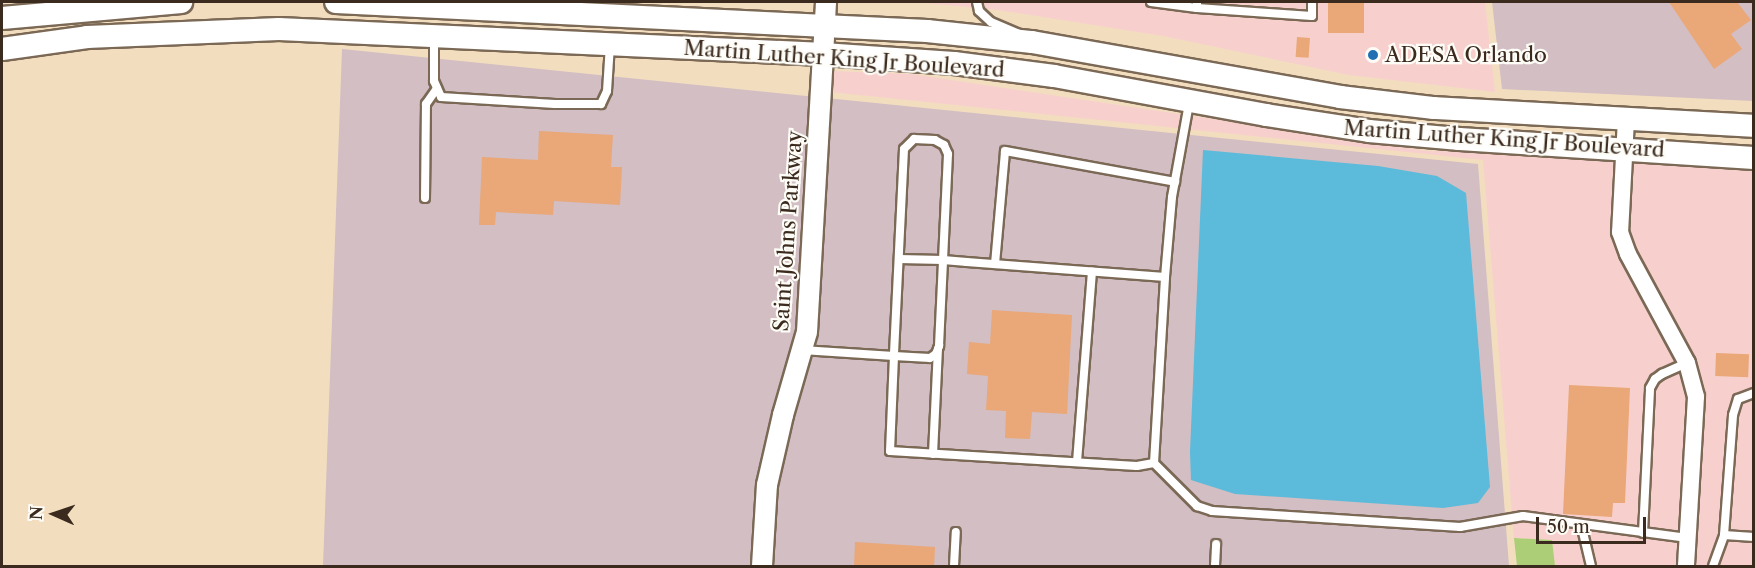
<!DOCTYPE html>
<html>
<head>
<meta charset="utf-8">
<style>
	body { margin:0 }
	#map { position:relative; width:1755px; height:568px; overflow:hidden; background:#f3ddbf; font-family:"Libre Caslon Text",serif }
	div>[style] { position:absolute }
	.built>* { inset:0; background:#f7d0cd }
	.industrial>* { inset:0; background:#d2bec3 }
	.green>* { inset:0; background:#abce77 }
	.water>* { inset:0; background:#5cbada }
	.building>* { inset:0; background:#eaa777; transform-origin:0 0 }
	.roads { filter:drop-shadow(2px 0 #7b6956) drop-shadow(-2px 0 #7b6956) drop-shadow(0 2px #7b6956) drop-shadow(0 -2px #7b6956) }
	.service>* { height:8px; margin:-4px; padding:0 4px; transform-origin:4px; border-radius:4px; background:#fff }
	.minor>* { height:16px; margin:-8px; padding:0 8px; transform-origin:8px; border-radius:8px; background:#fff }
	.tertiary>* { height:20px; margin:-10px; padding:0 10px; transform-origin:10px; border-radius:10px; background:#fff }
	.secondary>* { height:22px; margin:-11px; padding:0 11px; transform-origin:11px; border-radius:11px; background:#fff }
	.dots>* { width:16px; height:16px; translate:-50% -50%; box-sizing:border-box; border:3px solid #fdfcf7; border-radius:50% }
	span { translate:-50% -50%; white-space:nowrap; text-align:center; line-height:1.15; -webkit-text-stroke:4.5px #fdfcf7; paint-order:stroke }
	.poi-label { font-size:21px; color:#3b2a1e }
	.left { translate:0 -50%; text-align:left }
	.street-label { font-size:21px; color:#3b2a1e }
	.frame { position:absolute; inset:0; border:3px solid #3b2a1e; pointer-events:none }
	.north { position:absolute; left:24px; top:484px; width:60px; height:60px; -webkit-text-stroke:4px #fdfcf7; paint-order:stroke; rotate:273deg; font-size:16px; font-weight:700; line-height:24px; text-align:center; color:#3b2a1e }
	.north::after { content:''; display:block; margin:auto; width:21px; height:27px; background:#3b2a1e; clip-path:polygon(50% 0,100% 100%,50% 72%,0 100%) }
	.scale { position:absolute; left:1536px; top:517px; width:110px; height:27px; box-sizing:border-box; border:3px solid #3b2a1e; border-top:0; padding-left:8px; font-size:18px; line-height:21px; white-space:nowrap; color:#3b2a1e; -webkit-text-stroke:4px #fdfcf7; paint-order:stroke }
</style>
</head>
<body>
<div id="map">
	<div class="built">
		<div style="clip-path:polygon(915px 2px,1485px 2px,1495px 92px,1349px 75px,1163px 36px,998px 10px)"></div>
		<div style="clip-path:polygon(831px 71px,911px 74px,1428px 151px,1505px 152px,1753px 171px,1753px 566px,1555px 566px,1552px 540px,1514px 538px,1483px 160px,830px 92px)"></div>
	</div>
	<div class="industrial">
		<div style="clip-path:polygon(1492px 2px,1753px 2px,1753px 101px,1502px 89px)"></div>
		<div style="clip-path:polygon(342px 49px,1478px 164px,1509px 566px,323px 566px)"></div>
	</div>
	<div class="green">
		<div style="clip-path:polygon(1514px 538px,1552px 540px,1555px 566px,1517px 566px)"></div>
	</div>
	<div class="water">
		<div style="clip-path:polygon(1203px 150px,1378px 166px,1437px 176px,1466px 193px,1490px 487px,1478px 503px,1443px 508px,1235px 494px,1191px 480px,1190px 452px)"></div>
	</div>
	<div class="building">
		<div style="left:1328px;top:2px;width:36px;height:31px"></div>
		<div style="clip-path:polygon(1669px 2px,1737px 2px,1751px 20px,1731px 34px,1742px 49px,1714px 69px)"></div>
		<div style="left:1297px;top:37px;width:13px;height:20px;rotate:4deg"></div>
		<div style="clip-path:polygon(539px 131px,613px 135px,611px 167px,622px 167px,620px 205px,554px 201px,553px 215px,496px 212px,495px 225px,479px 225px,482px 157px,538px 160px)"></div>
		<div style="clip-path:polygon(992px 310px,1072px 315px,1067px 414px,1032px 412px,1030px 439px,1005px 438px,1006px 411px,986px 410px,988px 376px,967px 374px,969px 342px,990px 344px)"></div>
		<div style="left:1716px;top:353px;width:33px;height:23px;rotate:2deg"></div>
		<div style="clip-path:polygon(1569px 385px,1630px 388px,1625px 503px,1613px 503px,1612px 517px,1563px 514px)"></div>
		<div style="clip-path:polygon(855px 542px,935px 547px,934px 567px,854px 567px)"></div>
	</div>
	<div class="roads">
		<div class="service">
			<div style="left:977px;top:2px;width:9px;rotate:77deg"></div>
			<div style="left:979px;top:11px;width:16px;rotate:43deg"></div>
			<div style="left:991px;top:22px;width:30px;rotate:23deg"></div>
			<div style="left:1151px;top:2px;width:46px;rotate:7.4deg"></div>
			<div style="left:1197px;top:2px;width:6px;rotate:90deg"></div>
			<div style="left:1197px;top:8px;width:115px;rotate:4deg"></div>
			<div style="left:1312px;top:16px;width:14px;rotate:-90deg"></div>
			<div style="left:434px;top:38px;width:43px;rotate:90deg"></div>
			<div style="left:434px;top:81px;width:17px;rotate:66deg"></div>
			<div style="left:441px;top:97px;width:114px;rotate:3.5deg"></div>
			<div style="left:555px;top:104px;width:46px"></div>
			<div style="left:601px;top:104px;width:14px;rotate:-65deg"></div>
			<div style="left:607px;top:91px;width:46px;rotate:-86.3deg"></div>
			<div style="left:425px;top:198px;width:94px;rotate:-89.4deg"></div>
			<div style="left:426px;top:104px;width:19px;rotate:-55deg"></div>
			<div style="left:995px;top:264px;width:113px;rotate:-84.9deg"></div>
			<div style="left:1005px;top:151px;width:173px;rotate:10.3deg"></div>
			<div style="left:1165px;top:277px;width:80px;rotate:-85deg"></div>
			<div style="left:1172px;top:197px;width:96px;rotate:-79.7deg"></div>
			<div style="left:802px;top:350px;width:92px;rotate:3.7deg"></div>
			<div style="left:894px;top:356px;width:36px;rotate:3deg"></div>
			<div style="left:930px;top:358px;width:7px;rotate:-34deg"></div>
			<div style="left:936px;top:354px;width:9px;rotate:-69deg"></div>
			<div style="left:939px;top:346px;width:86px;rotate:-87.3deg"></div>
			<div style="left:943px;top:260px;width:106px;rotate:-87.3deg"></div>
			<div style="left:948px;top:154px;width:10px;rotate:-114deg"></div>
			<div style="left:944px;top:145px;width:10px;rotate:-151deg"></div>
			<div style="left:935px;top:140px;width:21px;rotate:-177deg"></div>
			<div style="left:914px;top:139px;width:14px;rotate:135deg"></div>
			<div style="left:904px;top:149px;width:207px;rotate:92.8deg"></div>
			<div style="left:894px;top:356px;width:95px;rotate:92.4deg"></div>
			<div style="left:890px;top:451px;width:247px;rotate:3.5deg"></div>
			<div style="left:1137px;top:466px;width:17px;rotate:-10deg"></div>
			<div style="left:1154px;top:463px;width:186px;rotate:-86.6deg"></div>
			<div style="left:1165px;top:277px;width:199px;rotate:-175.7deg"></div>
			<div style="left:967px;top:262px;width:24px;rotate:-175deg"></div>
			<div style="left:943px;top:260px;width:44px;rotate:-178.7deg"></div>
			<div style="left:933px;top:454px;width:105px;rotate:-87.3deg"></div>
			<div style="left:1077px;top:462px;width:191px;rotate:-85.5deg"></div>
			<div style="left:1154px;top:463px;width:61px;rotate:45deg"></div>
			<div style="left:1197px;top:506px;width:16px;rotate:18deg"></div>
			<div style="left:1212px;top:511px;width:249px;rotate:3.7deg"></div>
			<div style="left:1460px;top:527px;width:64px;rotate:-9.9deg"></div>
			<div style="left:1523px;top:516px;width:166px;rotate:7.6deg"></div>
			<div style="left:1581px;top:524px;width:43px;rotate:76.6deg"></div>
			<div style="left:1643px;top:533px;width:145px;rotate:-87.2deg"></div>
			<div style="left:1650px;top:388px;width:10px;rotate:-61deg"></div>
			<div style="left:1655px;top:379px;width:9px;rotate:-36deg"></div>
			<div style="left:1662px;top:374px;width:27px;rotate:-24deg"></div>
			<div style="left:1724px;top:535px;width:30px;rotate:4deg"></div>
			<div style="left:954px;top:566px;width:34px;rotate:-87deg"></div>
			<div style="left:1215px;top:566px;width:22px;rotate:-87deg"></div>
			<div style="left:1713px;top:566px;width:33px;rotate:-70deg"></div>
			<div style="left:1724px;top:535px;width:120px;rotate:-85.7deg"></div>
			<div style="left:1733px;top:415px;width:17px;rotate:-73deg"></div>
			<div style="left:1738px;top:399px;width:17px;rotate:-21deg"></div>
		</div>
		<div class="minor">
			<div style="left:1626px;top:119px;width:113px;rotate:93deg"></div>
			<div style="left:1620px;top:232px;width:23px;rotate:70deg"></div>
			<div style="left:1628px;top:254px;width:124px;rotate:61.6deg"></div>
			<div style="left:1687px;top:363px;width:35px;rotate:75deg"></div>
			<div style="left:1696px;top:397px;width:169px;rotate:93.4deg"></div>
		</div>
		<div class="tertiary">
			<div style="left:762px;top:566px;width:81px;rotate:-86.5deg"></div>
			<div style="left:767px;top:485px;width:72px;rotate:-77.1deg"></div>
			<div style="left:783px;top:415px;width:86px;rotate:-73.9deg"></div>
			<div style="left:807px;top:332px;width:331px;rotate:-86.7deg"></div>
		</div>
		<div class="secondary">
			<div style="left:336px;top:2px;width:592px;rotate:2.81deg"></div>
			<div style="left:927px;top:31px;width:106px;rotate:6deg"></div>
			<div style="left:1032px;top:42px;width:313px;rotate:10.1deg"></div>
			<div style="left:1340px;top:97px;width:95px;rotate:6.7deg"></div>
			<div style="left:1434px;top:108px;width:321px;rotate:3.2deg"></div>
			<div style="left:2px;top:18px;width:180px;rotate:-5.1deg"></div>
			<div style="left:2px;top:49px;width:86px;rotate:-8deg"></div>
			<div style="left:87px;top:37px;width:192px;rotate:-2.4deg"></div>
			<div style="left:279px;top:29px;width:545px;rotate:2.63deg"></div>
			<div style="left:823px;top:54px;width:131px;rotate:3.9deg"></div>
			<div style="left:954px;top:63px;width:101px;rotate:7.4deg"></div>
			<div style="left:1054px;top:76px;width:216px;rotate:10.4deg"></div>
			<div style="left:1266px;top:115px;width:104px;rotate:8.8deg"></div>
			<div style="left:1369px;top:131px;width:90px;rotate:5.1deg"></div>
			<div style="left:1459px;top:139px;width:296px;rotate:3.7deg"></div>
		</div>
	</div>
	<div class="dots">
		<div style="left:1373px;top:55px;background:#1f6fb2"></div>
	</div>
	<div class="poi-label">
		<span class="left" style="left:1385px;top:55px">ADESA Orlando</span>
	</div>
	<div class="street-label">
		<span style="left:844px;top:59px;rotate:4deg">Martin Luther King Jr Boulevard</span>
		<span style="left:1504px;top:139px;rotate:4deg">Martin Luther King Jr Boulevard</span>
		<span style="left:788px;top:231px;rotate:-86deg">Saint Johns Parkway</span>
	</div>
	<div class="frame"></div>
	<div class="north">N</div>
	<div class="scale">50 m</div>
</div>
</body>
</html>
